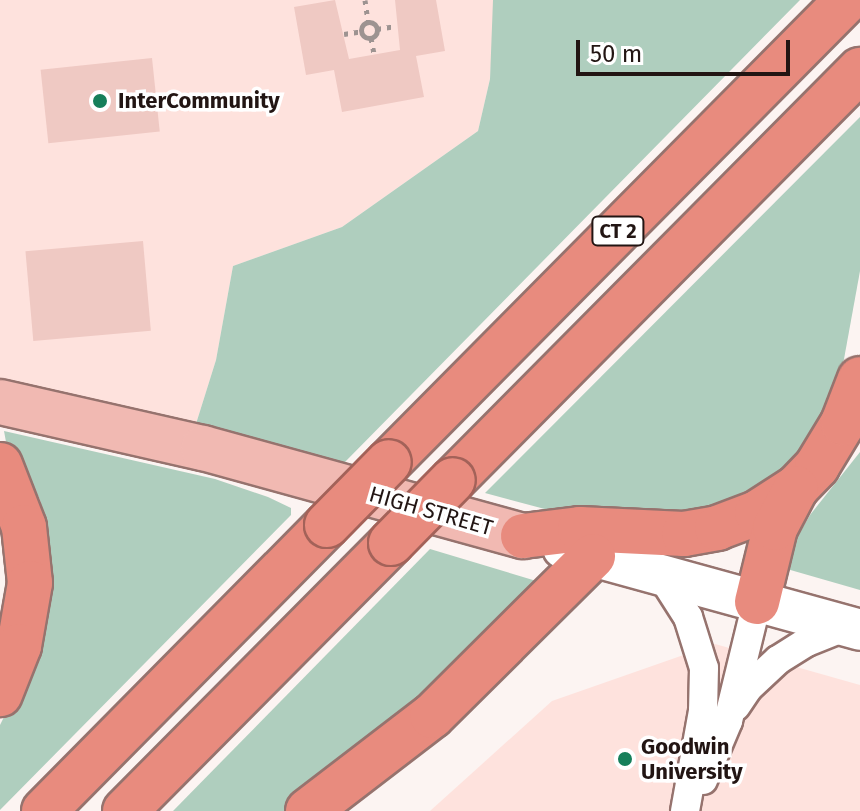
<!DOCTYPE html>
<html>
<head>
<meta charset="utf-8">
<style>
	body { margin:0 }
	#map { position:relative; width:860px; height:811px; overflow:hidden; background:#fcf4f2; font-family:"Fira Sans",sans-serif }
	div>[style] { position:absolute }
	.built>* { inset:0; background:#fee2dd }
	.green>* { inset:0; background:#afcebe }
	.building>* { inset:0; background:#efc9c3; transform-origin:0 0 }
	.path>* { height:5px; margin-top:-2.5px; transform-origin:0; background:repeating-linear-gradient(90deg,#9d9391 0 4px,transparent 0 10px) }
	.path>.ring { margin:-2.5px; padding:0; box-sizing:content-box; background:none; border:5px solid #9d9391; border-radius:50% }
	.roads { filter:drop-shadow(2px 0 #96736e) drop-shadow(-2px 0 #96736e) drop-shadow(0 2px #96736e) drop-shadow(0 -2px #96736e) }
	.street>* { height:28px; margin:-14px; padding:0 14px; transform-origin:14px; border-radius:14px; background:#fff }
	.secondary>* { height:40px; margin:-20px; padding:0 20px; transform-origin:20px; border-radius:20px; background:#fff }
	.primary>* { height:44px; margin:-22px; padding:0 22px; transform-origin:22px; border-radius:22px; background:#f1b9b2 }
	.highway>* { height:44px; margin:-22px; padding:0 22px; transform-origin:22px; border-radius:22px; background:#e88b7e }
	.bridges { filter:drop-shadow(2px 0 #a36259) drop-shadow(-2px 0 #a36259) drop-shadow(0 2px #a36259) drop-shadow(0 -2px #a36259) }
	.highway-bridge>* { height:44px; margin:-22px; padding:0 22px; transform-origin:22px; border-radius:22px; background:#e88b7e }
	.dots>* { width:22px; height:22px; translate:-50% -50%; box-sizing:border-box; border:4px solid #fff; border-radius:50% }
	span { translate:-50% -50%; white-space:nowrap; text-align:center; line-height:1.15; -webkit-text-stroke:7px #fff; paint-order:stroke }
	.shield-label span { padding:2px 6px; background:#fff; border:2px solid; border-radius:6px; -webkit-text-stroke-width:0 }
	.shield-label { font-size:20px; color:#221513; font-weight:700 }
	.poi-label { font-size:22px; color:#221513; font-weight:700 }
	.left { translate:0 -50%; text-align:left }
	.street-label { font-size:22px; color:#221513 }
	.scale { position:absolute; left:576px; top:40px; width:214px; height:36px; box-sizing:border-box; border:4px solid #221513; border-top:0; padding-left:10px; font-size:24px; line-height:28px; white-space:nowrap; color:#221513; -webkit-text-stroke:6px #fff; paint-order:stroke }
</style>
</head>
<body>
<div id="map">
	<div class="built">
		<div style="clip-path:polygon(0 0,495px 0,490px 79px,478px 131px,342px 227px,233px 266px,216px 360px,195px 427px,0 378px)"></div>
		<div style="clip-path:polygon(715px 644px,860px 685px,860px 811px,430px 811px,552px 701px)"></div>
	</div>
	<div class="green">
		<div style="clip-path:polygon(493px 0,800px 0,344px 463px,195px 427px,216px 360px,233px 266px,342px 227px,478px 131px,490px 79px)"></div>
		<div style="clip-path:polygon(860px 117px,860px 271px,842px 370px,823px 417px,796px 456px,771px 478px,716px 506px,669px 518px,556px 512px,485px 493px)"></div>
		<div style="clip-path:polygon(4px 431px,215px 479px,268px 497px,291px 508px,291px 515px,0 810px,0 725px,27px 671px,49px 574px,47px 536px,40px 500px,25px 469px,6px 442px)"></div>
		<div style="clip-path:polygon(860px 452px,860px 590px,780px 567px,810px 515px)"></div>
		<div style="clip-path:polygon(430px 549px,543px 583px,465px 661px,292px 811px,173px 811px)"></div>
	</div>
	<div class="building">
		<div style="clip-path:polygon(335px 0,349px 59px,400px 50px,395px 0,436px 0,445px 51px,416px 56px,424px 97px,342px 112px,334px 70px,306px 75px,294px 7px)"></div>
		<div style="left:152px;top:58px;width:74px;height:112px;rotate:84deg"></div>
		<div style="left:143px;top:241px;width:90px;height:118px;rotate:85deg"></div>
	</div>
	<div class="path">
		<div style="left:365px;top:0;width:22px;rotate:82deg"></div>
		<div class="ring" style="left:361px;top:22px;width:11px;height:11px"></div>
		<div style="left:377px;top:29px;width:19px;rotate:-9deg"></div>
		<div style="left:344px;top:34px;width:18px;rotate:-9deg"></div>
		<div style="left:371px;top:38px;width:16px;rotate:79deg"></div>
	</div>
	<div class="roads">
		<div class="street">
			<div style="left:661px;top:575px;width:50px;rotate:57.3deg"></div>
			<div style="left:688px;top:617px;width:53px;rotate:72.6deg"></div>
			<div style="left:704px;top:668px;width:43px;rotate:91.3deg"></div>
			<div style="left:703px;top:711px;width:102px;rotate:100.2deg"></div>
			<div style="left:736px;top:706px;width:22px;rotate:-56deg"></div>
			<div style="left:748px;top:688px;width:41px;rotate:-43deg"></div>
			<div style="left:778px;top:660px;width:34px;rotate:-32deg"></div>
			<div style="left:807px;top:642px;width:43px;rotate:-21.8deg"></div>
			<div style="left:703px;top:780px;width:64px;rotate:-67deg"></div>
			<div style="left:728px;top:721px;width:122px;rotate:-76.3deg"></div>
		</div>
		<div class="secondary">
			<div style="left:563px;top:548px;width:308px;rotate:15.4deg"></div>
		</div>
		<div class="primary">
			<div style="left:0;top:402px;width:208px;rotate:12.8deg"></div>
			<div style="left:203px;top:448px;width:332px;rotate:15.4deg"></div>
		</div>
		<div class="highway">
			<div style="left:389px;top:462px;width:651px;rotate:-45.25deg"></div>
			<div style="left:0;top:465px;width:66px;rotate:68.8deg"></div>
			<div style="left:24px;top:527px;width:56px;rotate:83.9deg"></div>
			<div style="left:30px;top:583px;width:64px;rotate:99.9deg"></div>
			<div style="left:19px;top:646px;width:52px;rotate:111.6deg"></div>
			<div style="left:453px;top:480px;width:578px;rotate:-45.21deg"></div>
			<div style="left:523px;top:536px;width:57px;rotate:-7deg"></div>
			<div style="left:580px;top:529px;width:104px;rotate:2.8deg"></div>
			<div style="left:684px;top:534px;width:34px;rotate:-10deg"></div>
			<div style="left:717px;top:528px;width:43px;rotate:-20.6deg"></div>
			<div style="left:757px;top:513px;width:48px;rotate:-33deg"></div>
			<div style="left:797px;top:487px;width:29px;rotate:-46deg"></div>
			<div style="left:817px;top:466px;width:50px;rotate:-58.8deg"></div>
			<div style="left:843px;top:423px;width:47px;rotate:-68.9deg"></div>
			<div style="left:757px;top:602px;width:76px;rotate:-76.3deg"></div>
			<div style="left:775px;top:528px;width:45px;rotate:-62.3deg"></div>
			<div style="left:44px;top:811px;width:402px;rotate:-45.3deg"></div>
			<div style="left:125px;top:811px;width:378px;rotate:-45.2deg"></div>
			<div style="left:308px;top:811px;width:156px;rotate:-37.5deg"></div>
			<div style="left:432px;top:716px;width:227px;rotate:-44.8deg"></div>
		</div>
	</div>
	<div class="bridges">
		<div class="highway-bridge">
			<div style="left:327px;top:525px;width:88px;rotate:-45.5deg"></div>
			<div style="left:391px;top:543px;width:88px;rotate:-45.5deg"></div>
		</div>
	</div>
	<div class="dots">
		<div style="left:100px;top:101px;background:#167f5a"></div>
		<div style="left:625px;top:759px;background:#167f5a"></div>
	</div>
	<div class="shield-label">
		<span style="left:618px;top:231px">CT 2</span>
	</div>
	<div class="poi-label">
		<span class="left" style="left:118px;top:101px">InterCommunity</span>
		<span class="left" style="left:641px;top:759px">Goodwin<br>University</span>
	</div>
	<div class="street-label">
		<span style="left:431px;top:511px;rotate:16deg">HIGH STREET</span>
	</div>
	<div class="scale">50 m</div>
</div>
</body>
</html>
